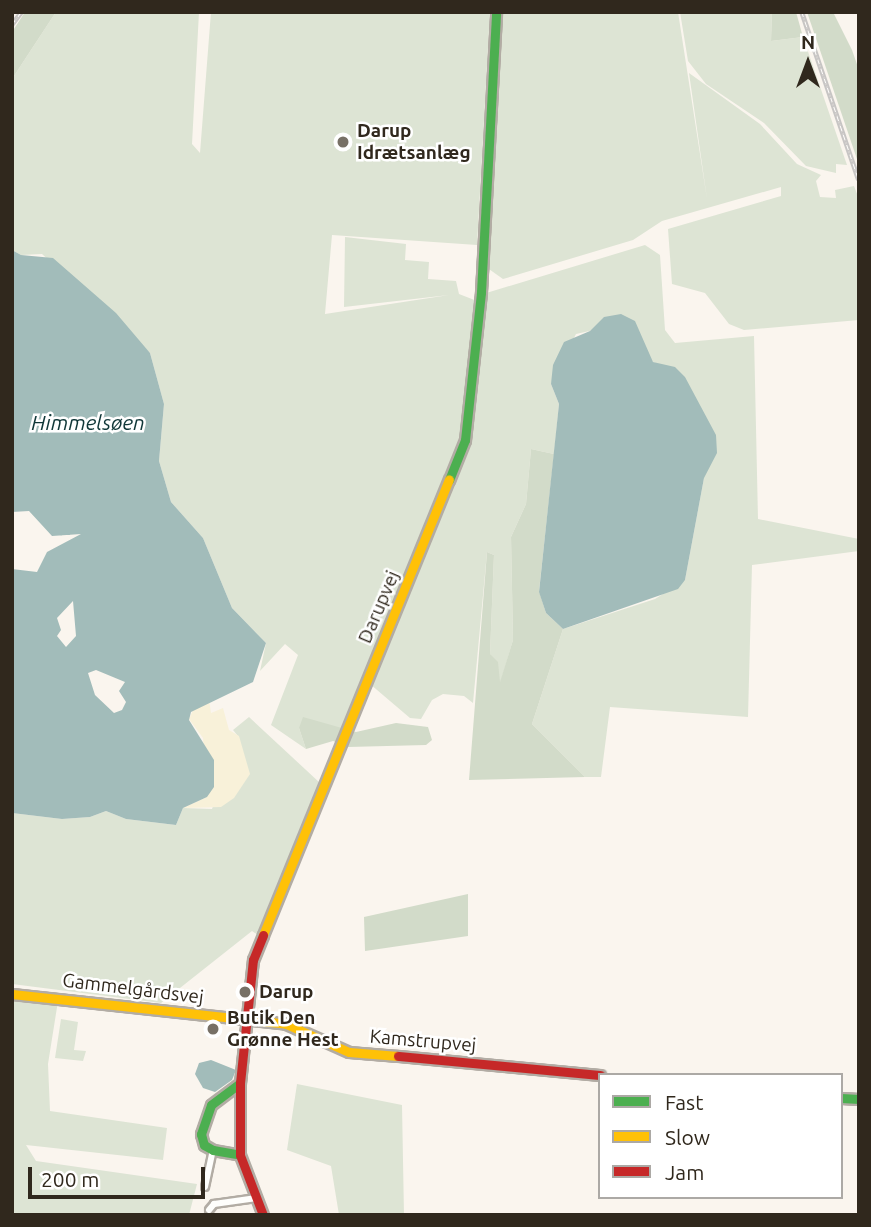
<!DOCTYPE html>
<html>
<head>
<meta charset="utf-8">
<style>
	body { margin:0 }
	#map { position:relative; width:871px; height:1227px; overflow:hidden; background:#faf5ee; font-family:Ubuntu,sans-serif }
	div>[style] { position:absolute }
	.green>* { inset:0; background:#dde4d4 }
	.forest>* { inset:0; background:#d2dbc9 }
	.sand>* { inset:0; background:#f8f1d9 }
	.water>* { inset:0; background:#a2bcba }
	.roads { filter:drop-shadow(2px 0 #b2aca4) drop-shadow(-2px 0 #b2aca4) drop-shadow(0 2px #b2aca4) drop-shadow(0 -2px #b2aca4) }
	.street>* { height:6px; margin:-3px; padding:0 3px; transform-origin:3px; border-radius:3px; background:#fefefc }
	.fast>* { height:9px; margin:-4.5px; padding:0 4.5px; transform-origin:4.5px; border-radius:4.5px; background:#4caf50 }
	.slow>* { height:9px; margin:-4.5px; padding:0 4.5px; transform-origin:4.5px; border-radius:4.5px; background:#ffc107 }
	.jam>* { height:9px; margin:-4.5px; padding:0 4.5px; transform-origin:4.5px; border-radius:4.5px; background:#c62828 }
	.rail>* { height:4.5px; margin-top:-2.25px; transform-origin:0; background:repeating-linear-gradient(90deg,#fff 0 5px,#c7c5c4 0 10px); box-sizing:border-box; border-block:2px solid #c7c5c4 }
	.dots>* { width:19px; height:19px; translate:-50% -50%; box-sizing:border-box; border:4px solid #fff; border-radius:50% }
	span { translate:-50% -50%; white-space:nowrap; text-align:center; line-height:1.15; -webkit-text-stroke:5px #fff; paint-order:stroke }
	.poi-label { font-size:19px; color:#30281d; font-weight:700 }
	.left { translate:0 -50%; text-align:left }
	.street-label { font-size:19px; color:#30281d }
	.water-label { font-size:21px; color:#103738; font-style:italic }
	.frame { position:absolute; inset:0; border:14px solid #30281d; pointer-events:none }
	.legend { position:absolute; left:598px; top:1073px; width:245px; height:126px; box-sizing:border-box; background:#fff; border:2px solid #aca9a5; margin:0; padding:9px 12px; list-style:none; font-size:21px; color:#30281d }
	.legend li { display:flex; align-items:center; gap:14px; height:35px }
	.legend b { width:35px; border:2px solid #aca9a5 }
	.north { position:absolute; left:773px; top:28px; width:70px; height:70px; -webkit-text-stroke:5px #fff; paint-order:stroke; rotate:0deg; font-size:19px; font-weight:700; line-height:28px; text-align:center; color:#30281d }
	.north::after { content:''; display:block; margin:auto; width:24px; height:32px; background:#30281d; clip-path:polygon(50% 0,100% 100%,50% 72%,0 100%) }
	.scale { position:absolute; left:28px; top:1167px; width:177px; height:32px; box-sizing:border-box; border:4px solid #30281d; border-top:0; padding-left:9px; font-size:21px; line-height:24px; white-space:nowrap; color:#30281d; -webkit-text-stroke:5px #fff; paint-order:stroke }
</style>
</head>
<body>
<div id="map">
	<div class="green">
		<div style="clip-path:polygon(56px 12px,199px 12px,192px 144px,200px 153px,211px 12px,490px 12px,477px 245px,332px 235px,325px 314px,449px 295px,344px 307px,345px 237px,406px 244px,405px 260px,429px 262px,428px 279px,456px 281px,459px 294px,477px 301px,463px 437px,344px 728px,299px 728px,306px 749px,271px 725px,298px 655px,285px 644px,260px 671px,266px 643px,232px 608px,203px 538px,171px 502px,159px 461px,164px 404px,150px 353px,42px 254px,21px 255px,12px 250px,12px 79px)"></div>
		<div style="clip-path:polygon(499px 12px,678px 12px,707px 199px,689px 73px,760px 124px,797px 164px,821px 175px,816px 181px,820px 197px,836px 198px,835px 190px,854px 186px,859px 199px,859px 320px,744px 330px,729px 324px,705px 293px,672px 284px,668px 229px,781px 196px,781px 187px,662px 221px,633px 240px,503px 279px,486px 267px)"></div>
		<div style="clip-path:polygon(680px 12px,772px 12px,771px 41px,803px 37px,847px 165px,836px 164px,836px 173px,806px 166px,764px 123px,706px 84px,688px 61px)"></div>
		<div style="clip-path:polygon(645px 245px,660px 255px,665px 330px,675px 343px,754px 336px,758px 519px,859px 539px,859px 551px,752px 565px,748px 717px,610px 707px,601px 777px,585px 777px,532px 724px,563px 629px,655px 599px,685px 580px,704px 478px,666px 367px,653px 362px,645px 353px,634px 321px,576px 334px,551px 384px,559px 404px,554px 454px,531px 449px,526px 504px,511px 537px,513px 640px,500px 684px,490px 654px,494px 555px,487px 552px,473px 703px,464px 696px,443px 694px,432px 700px,421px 719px,410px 718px,370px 684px,463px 462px,483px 294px)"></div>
		<div style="clip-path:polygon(249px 717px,320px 783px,258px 935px,252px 931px,161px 1003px,12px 984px,12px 813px,62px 819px,90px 817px,106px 811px,126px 819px,176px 825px,183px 808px,212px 809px,238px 736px,233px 730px)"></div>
		<div style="clip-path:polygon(12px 998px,58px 1001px,48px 1064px,50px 1111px,167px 1128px,163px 1160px,26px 1145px,36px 1161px,197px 1184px,189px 1215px,12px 1215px)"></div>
		<div style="clip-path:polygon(61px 1019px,78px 1022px,74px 1050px,86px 1051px,83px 1061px,55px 1058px)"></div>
		<div style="clip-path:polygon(297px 1084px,402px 1105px,404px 1215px,339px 1215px,331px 1166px,287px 1150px)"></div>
	</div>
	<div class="forest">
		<div style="clip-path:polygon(25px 12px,56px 12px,12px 79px,12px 32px)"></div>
		<div style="clip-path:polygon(772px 12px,796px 12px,803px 37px,771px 41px)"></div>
		<div style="clip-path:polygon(807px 12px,833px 12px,852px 50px,859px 70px,859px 165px)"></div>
		<div style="clip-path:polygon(531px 449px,554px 454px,539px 591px,546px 613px,563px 629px,532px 724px,585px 777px,469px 780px,487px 552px,494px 555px,490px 654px,498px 662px,500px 682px,513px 640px,511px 537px,526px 504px)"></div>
		<div style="clip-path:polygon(303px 717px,356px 732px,396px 723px,428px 727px,432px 740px,426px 745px,348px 747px,333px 741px,306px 749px,299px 728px)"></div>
		<div style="clip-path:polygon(468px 894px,468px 936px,365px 951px,364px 917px)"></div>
	</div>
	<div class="sand">
		<div style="clip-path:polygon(209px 699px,211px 713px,223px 708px,229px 730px,239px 736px,250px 774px,234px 798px,221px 807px,183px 808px,207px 797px,203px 738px,189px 719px,194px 708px)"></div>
	</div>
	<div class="water">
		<div style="clip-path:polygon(evenodd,12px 250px,21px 255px,53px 258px,116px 313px,150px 353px,164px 404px,159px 461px,171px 502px,203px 538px,232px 608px,266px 643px,253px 682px,191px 712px,189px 720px,214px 760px,214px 787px,207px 797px,183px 808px,176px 825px,126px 819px,106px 811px,90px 817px,62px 819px,12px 813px,12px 569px,37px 572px,47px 552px,81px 534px,52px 536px,29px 511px,12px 512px,12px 250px,73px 601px,76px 636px,66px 647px,57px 636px,61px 630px,57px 618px,73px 601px,12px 250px,96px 670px,125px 682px,119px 691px,126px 702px,122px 710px,114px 713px,95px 695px,88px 673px,96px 670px)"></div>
		<div style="clip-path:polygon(621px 314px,635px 321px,653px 362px,675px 367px,685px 377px,716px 435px,717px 453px,704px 478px,685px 580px,678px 589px,563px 629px,546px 613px,539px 592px,559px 404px,551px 384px,553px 365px,564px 342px,590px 331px,604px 317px)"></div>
		<div style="clip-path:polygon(211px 1060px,236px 1070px,232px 1080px,215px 1092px,203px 1088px,195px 1074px,199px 1063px)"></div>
	</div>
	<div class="roads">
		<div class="street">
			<div style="left:205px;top:1187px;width:38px;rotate:-78deg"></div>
			<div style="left:209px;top:1210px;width:8px;rotate:-50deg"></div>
			<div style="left:214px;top:1204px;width:43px;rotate:-7.9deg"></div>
		</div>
		<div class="fast">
			<div style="left:449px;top:480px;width:43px;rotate:-68.2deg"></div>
			<div style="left:465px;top:440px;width:149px;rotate:-83.8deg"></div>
			<div style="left:481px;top:292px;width:280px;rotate:-86.9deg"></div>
			<div style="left:240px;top:1083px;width:36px;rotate:143deg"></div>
			<div style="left:211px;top:1105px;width:31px;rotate:109deg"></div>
			<div style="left:201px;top:1134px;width:11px;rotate:75deg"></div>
			<div style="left:204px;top:1145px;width:10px;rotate:29deg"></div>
			<div style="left:213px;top:1150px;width:27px;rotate:10deg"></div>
			<div style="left:841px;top:1098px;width:18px;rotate:3deg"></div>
		</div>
		<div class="slow">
			<div style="left:263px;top:935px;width:492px;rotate:-67.8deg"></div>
			<div style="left:12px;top:994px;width:276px;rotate:6.2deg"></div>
			<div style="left:286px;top:1024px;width:69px;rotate:24deg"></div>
			<div style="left:349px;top:1052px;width:49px;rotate:4.7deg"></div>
		</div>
		<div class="jam">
			<div style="left:398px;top:1056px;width:203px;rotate:5.4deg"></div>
			<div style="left:263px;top:1215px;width:64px;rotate:-111deg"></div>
			<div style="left:240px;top:1155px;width:72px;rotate:-90deg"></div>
			<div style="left:240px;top:1083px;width:124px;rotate:-84deg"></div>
			<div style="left:253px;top:960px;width:27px;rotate:-68deg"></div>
		</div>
	</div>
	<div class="rail">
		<div style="left:802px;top:12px;width:177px;rotate:71.3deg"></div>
		<div style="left:12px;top:24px;width:15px;rotate:-53deg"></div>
	</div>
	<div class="dots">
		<div style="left:343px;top:142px;background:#777066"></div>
		<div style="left:245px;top:992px;background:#777066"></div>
		<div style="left:213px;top:1029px;background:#777066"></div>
	</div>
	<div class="poi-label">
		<span class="left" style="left:357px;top:142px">Darup<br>Idrætsanlæg</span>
		<span class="left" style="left:259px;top:992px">Darup</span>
		<span class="left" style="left:227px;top:1029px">Butik Den<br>Grønne Hest</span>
	</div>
	<div class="street-label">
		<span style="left:379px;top:607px;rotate:-67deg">Darupvej</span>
		<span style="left:133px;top:989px;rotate:7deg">Gammelgårdsvej</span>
		<span style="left:423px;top:1041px;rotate:5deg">Kamstrupvej</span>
	</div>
	<div class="water-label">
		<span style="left:88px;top:422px">Himmelsøen</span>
	</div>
	<div class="frame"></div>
	<ul class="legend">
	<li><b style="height:9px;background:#4caf50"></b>Fast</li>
	<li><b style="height:9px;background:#ffc107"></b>Slow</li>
	<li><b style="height:9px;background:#c62828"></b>Jam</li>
	</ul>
	<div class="north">N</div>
	<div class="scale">200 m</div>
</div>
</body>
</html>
